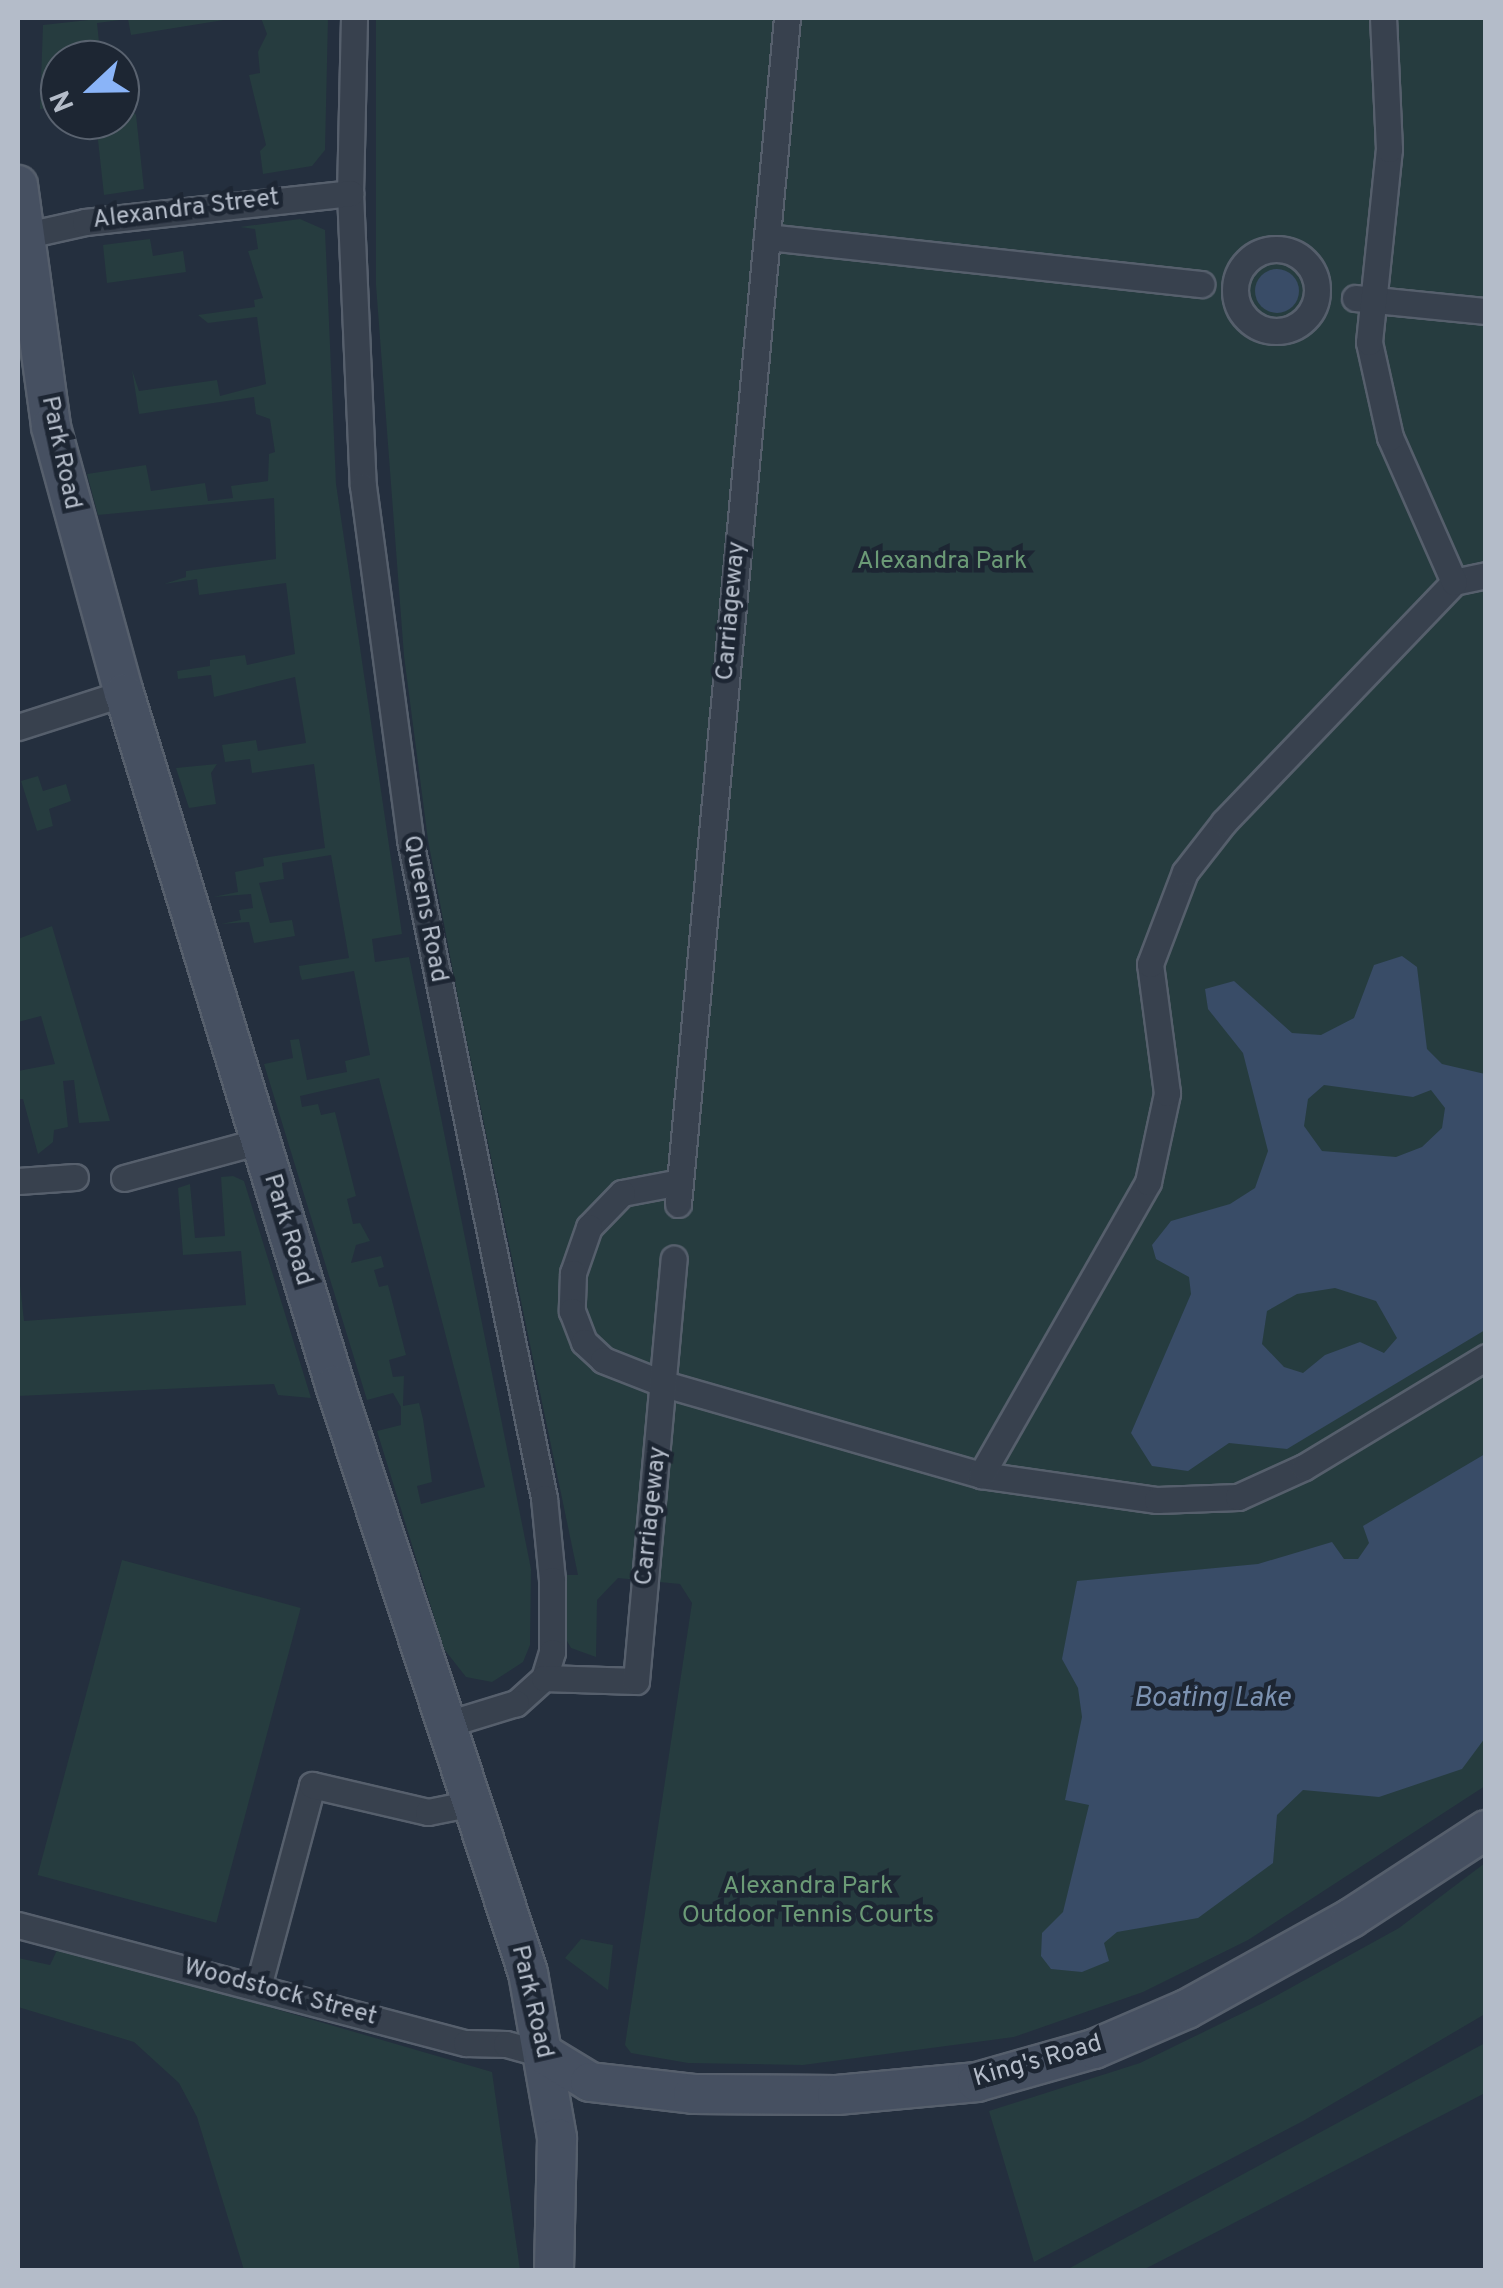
<!DOCTYPE html>
<html>
<head>
<meta charset="utf-8">
<style>
	body { margin:0 }
	#map { position:relative; width:1503px; height:2288px; overflow:hidden; background:#242f3e; font-family:Overpass,sans-serif }
	div>[style] { position:absolute }
	.green>* { inset:0; background:#263c3f; transform-origin:0 0 }
	.water>* { inset:0; background:#394c67 }
	.round { border-radius:50% }
	.roads { filter:drop-shadow(2px 0 #565f6c) drop-shadow(-2px 0 #565f6c) drop-shadow(0 2px #565f6c) drop-shadow(0 -2px #565f6c) }
	.street>* { height:25px; margin:-12.5px; padding:0 12.5px; transform-origin:12.5px; border-radius:12.5px; background:#38414e }
	.street>.ring { margin:-12.5px; padding:0; box-sizing:content-box; background:none; border:25px solid #38414e; border-radius:50% }
	.secondary>* { height:38px; margin:-19px; padding:0 19px; transform-origin:19px; border-radius:19px; background:#465061 }
	span { translate:-50% -50%; white-space:nowrap; text-align:center; line-height:1.15; -webkit-text-stroke:9px #1d2633; paint-order:stroke }
	.street-label { font-size:25px; color:#b4bcc9 }
	.park-label { font-size:25px; color:#6b9a76 }
	.water-label { font-size:28px; color:#7c92b1; font-style:italic }
	.frame { position:absolute; inset:0; border:20px solid #b4bcc9; pointer-events:none }
	.north { position:absolute; left:40px; top:40px; width:100px; height:100px; box-sizing:border-box; background:#1d2633; border:2px solid #59626f; border-radius:50%; rotate:248deg; font-size:28px; font-weight:700; line-height:40px; text-align:center; color:#b4bcc9 }
	.north::after { content:''; display:block; margin:auto; width:35px; height:45px; background:#8ab4f8; clip-path:polygon(50% 0,100% 100%,50% 72%,0 100%) }
</style>
</head>
<body>
<div id="map">
	<div class="green">
		<div style="clip-path:polygon(107px 18px,236px 18px,131px 35px,128px 19px,97px 23px,101px 60px,60px 60px,60px 106px,40px 109px,43px 25px)"></div>
		<div style="clip-path:polygon(261px 18px,328px 18px,325px 150px,312px 166px,263px 174px,260px 151px,266px 145px,249px 75px,260px 73px,258px 52px,267px 34px)"></div>
		<div style="clip-path:polygon(376px 18px,1485px 18px,1485px 1786px,1248px 1940px,1143px 1992px,1014px 2037px,803px 2065px,688px 2063px,631px 2053px,625px 2045px,692px 1603px,680px 1584px,618px 1578px,597px 1600px,596px 1657px,571px 1648px,563px 1634px,562px 1575px,578px 1575px,460px 1008px,428px 840px,404px 656px,376px 285px)"></div>
		<div style="clip-path:polygon(121px 95px,136px 115px,144px 189px,104px 195px,97px 131px,124px 127px)"></div>
		<div style="clip-path:polygon(evenodd,300px 219px,325px 230px,336px 484px,402px 934px,372px 939px,375px 962px,409px 957px,531px 1569px,530px 1645px,523px 1662px,492px 1682px,466px 1677px,444px 1649px,377px 1431px,401px 1425px,401px 1407px,393px 1393px,367px 1400px,264px 1064px,293px 1058px,290px 1040px,299px 1039px,307px 1080px,347px 1072px,345px 1061px,370px 1055px,354px 971px,302px 980px,300px 974px,299px 966px,349px 958px,331px 855px,282px 863px,284px 879px,259px 883px,270px 923px,292px 920px,295px 936px,254px 943px,249px 922px,221px 924px,241px 920px,239px 910px,253px 908px,251px 894px,213px 897px,238px 892px,235px 872px,264px 866px,263px 858px,325px 848px,314px 764px,252px 773px,250px 759px,225px 762px,222px 745px,256px 740px,258px 751px,306px 743px,295px 677px,214px 697px,211px 675px,178px 679px,177px 671px,210px 666px,210px 660px,245px 655px,247px 665px,295px 654px,286px 583px,199px 595px,197px 579px,164px 584px,186px 577px,186px 571px,276px 559px,274px 498px,98px 515px,87px 474px,146px 465px,151px 491px,205px 483px,208px 501px,233px 498px,231px 486px,268px 481px,269px 454px,275px 452px,270px 419px,256px 414px,254px 397px,139px 414px,132px 370px,139px 391px,217px 380px,220px 396px,266px 384px,257px 317px,208px 323px,198px 315px,255px 307px,254px 300px,263px 298px,248px 251px,258px 249px,255px 229px,240px 227px,300px 219px,379px 1078px,485px 1487px,421px 1504px,417px 1486px,432px 1482px,423px 1419px,419px 1403px,403px 1406px,404px 1376px,393px 1377px,389px 1360px,406px 1355px,388px 1285px,379px 1287px,374px 1270px,384px 1267px,381px 1256px,351px 1263px,356px 1245px,370px 1241px,360px 1223px,353px 1224px,347px 1199px,356px 1196px,335px 1112px,321px 1115px,318px 1104px,302px 1107px,300px 1096px,379px 1078px)"></div>
		<div style="clip-path:polygon(150px 239px,153px 256px,183px 251px,186px 272px,107px 283px,103px 245px)"></div>
		<div style="clip-path:polygon(217px 764px,211px 773px,216px 804px,189px 808px,176px 768px)"></div>
		<div style="clip-path:polygon(38px 776px,43px 791px,66px 784px,71px 801px,49px 809px,53px 826px,37px 831px,21px 781px)"></div>
		<div style="clip-path:polygon(52px 926px,110px 1121px,79px 1123px,74px 1080px,63px 1081px,68px 1127px,54px 1130px,53px 1142px,38px 1154px,23px 1099px,18px 1099px,18px 1071px,55px 1064px,41px 1016px,18px 1022px,18px 939px)"></div>
		<div style="clip-path:polygon(233px 1176px,244px 1181px,311px 1398px,278px 1395px,274px 1384px,18px 1396px,18px 1266px,24px 1321px,246px 1305px,241px 1251px,183px 1255px,178px 1188px,190px 1184px,195px 1238px,225px 1236px,221px 1177px)"></div>
		<div style="left:122px;top:1560px;width:185px;height:326px;rotate:15deg"></div>
		<div style="clip-path:polygon(1485px 1863px,1485px 2014px,1303px 2121px,1034px 2262px,989px 2111px,1140px 2063px,1263px 2003px,1399px 1928px)"></div>
		<div style="clip-path:polygon(581px 1939px,613px 1945px,608px 1990px,565px 1958px)"></div>
		<div style="clip-path:polygon(59px 1946px,492px 2072px,520px 2270px,244px 2270px,197px 2117px,179px 2083px,134px 2042px,18px 2007px,18px 1958px,50px 1965px)"></div>
		<div style="clip-path:polygon(1485px 2043px,1485px 2093px,1143px 2270px,1068px 2269px)"></div>
	</div>
	<div class="water">
		<div class="round" style="left:1255px;top:269px;width:44px;height:44px"></div>
		<div style="clip-path:polygon(evenodd,1402px 956px,1417px 967px,1427px 1049px,1442px 1064px,1485px 1074px,1485px 1330px,1287px 1449px,1229px 1443px,1188px 1471px,1152px 1466px,1131px 1433px,1191px 1294px,1189px 1277px,1156px 1259px,1152px 1245px,1171px 1221px,1230px 1204px,1255px 1188px,1268px 1151px,1243px 1053px,1208px 1009px,1205px 989px,1234px 981px,1292px 1033px,1321px 1035px,1354px 1018px,1374px 965px,1402px 956px,1324px 1085px,1413px 1097px,1431px 1090px,1445px 1108px,1442px 1128px,1422px 1147px,1396px 1157px,1322px 1151px,1304px 1126px,1308px 1099px,1324px 1085px,1402px 956px,1335px 1288px,1376px 1301px,1397px 1338px,1384px 1353px,1360px 1342px,1325px 1355px,1303px 1373px,1284px 1367px,1262px 1344px,1267px 1311px,1297px 1294px,1335px 1288px)"></div>
		<div style="clip-path:polygon(1485px 1454px,1485px 1738px,1462px 1769px,1379px 1797px,1303px 1790px,1277px 1815px,1273px 1863px,1198px 1918px,1117px 1932px,1104px 1943px,1109px 1961px,1082px 1972px,1051px 1969px,1041px 1956px,1042px 1933px,1063px 1912px,1089px 1805px,1065px 1800px,1082px 1717px,1078px 1688px,1062px 1659px,1077px 1581px,1258px 1564px,1332px 1542px,1344px 1559px,1358px 1559px,1369px 1543px,1363px 1526px)"></div>
	</div>
	<div class="roads">
		<div class="street">
			<div style="left:354px;top:18px;width:175px;rotate:91.3deg"></div>
			<div style="left:350px;top:193px;width:293px;rotate:87.5deg"></div>
			<div style="left:363px;top:486px;width:357px;rotate:82.4deg"></div>
			<div style="left:410px;top:840px;width:672px;rotate:78.49deg"></div>
			<div style="left:544px;top:1498px;width:82px;rotate:84.4deg"></div>
			<div style="left:552px;top:1580px;width:72px;rotate:90deg"></div>
			<div style="left:552px;top:1652px;width:27px;rotate:107deg"></div>
			<div style="left:544px;top:1678px;width:38px;rotate:138deg"></div>
			<div style="left:516px;top:1703px;width:75px;rotate:163deg"></div>
			<div style="left:18px;top:237px;width:69px;rotate:-12.6deg"></div>
			<div style="left:85px;top:222px;width:267px;rotate:-6.2deg"></div>
			<div style="left:767px;top:237px;width:437px;rotate:6.2deg"></div>
			<div class="ring" style="left:1235px;top:249px;width:57px;height:57px"></div>
			<div style="left:1355px;top:298px;width:132px;rotate:5.7deg"></div>
			<div style="left:1454px;top:582px;width:33px;rotate:-12deg"></div>
			<div style="left:18px;top:727px;width:111px;rotate:-17.8deg"></div>
			<div style="left:124px;top:1178px;width:141px;rotate:-15.2deg"></div>
			<div style="left:18px;top:1181px;width:57px;rotate:-4deg"></div>
			<div style="left:680px;top:1182px;width:59px;rotate:169.3deg"></div>
			<div style="left:622px;top:1193px;width:47px;rotate:134.1deg"></div>
			<div style="left:589px;top:1227px;width:49px;rotate:109.2deg"></div>
			<div style="left:573px;top:1273px;width:38px;rotate:92deg"></div>
			<div style="left:572px;top:1311px;width:33px;rotate:69deg"></div>
			<div style="left:584px;top:1342px;width:26px;rotate:43deg"></div>
			<div style="left:603px;top:1360px;width:66px;rotate:21.5deg"></div>
			<div style="left:664px;top:1384px;width:330px;rotate:16deg"></div>
			<div style="left:981px;top:1475px;width:178px;rotate:8.1deg"></div>
			<div style="left:1157px;top:1500px;width:81px;rotate:-2.1deg"></div>
			<div style="left:1238px;top:1497px;width:72px;rotate:-24.4deg"></div>
			<div style="left:1304px;top:1467px;width:213px;rotate:-31.1deg"></div>
			<div style="left:678px;top:1204px;width:1191px;rotate:-84.75deg"></div>
			<div style="left:981px;top:1475px;width:337px;rotate:-60.3deg"></div>
			<div style="left:1148px;top:1182px;width:91px;rotate:-77.9deg"></div>
			<div style="left:1167px;top:1093px;width:130px;rotate:-97.5deg"></div>
			<div style="left:1150px;top:964px;width:98px;rotate:-69.2deg"></div>
			<div style="left:1185px;top:872px;width:63px;rotate:-52deg"></div>
			<div style="left:1224px;top:822px;width:332px;rotate:-46.2deg"></div>
			<div style="left:1454px;top:582px;width:158px;rotate:-113.8deg"></div>
			<div style="left:1390px;top:437px;width:97px;rotate:-102.5deg"></div>
			<div style="left:1369px;top:342px;width:194px;rotate:-84.1deg"></div>
			<div style="left:1389px;top:149px;width:131px;rotate:-92.6deg"></div>
			<div style="left:544px;top:1678px;width:92px;rotate:1.9deg"></div>
			<div style="left:636px;top:1681px;width:424px;rotate:-84.9deg"></div>
			<div style="left:18px;top:1925px;width:463px;rotate:14.8deg"></div>
			<div style="left:466px;top:2043px;width:40px;rotate:1.4deg"></div>
			<div style="left:506px;top:2044px;width:39px;rotate:15deg"></div>
			<div style="left:258px;top:1987px;width:209px;rotate:-75deg"></div>
			<div style="left:312px;top:1785px;width:119px;rotate:13.1deg"></div>
			<div style="left:428px;top:1812px;width:46px;rotate:-11.3deg"></div>
		</div>
		<div class="secondary">
			<div style="left:18px;top:185px;width:244px;rotate:82.2deg"></div>
			<div style="left:51px;top:427px;width:276px;rotate:74.7deg"></div>
			<div style="left:124px;top:693px;width:723px;rotate:73.04deg"></div>
			<div style="left:335px;top:1385px;width:619px;rotate:71.83deg"></div>
			<div style="left:528px;top:1973px;width:168px;rotate:80deg"></div>
			<div style="left:557px;top:2138px;width:132px;rotate:91.3deg"></div>
			<div style="left:544px;top:2054px;width:54px;rotate:31.3deg"></div>
			<div style="left:590px;top:2082px;width:104px;rotate:6.6deg"></div>
			<div style="left:693px;top:2094px;width:144px;rotate:0.4deg"></div>
			<div style="left:837px;top:2095px;width:141px;rotate:-5.3deg"></div>
			<div style="left:977px;top:2082px;width:122px;rotate:-15.8deg"></div>
			<div style="left:1094px;top:2049px;width:101px;rotate:-23.3deg"></div>
			<div style="left:1187px;top:2009px;width:188px;rotate:-29deg"></div>
			<div style="left:1351px;top:1918px;width:161px;rotate:-33.1deg"></div>
		</div>
	</div>
	<div class="street-label">
		<span style="left:186px;top:210px;rotate:-7deg">Alexandra Street</span>
		<span style="left:60px;top:453px;rotate:78deg">Park Road</span>
		<span style="left:732px;top:611px;rotate:-85deg">Carriageway</span>
		<span style="left:424px;top:909px;rotate:79deg">Queens Road</span>
		<span style="left:287px;top:1230px;rotate:73deg">Park Road</span>
		<span style="left:652px;top:1516px;rotate:-84deg">Carriageway</span>
		<span style="left:280px;top:1993px;rotate:15deg">Woodstock Street</span>
		<span style="left:531px;top:2002px;rotate:77deg">Park Road</span>
		<span style="left:1038px;top:2062px;rotate:-16deg">King's Road</span>
	</div>
	<div class="park-label">
		<span style="left:942px;top:562px">Alexandra Park</span>
		<span style="left:808px;top:1902px">Alexandra Park<br>Outdoor Tennis Courts</span>
	</div>
	<div class="water-label">
		<span style="left:1212px;top:1699px">Boating Lake</span>
	</div>
	<div class="frame"></div>
	<div class="north">N</div>
</div>
</body>
</html>
